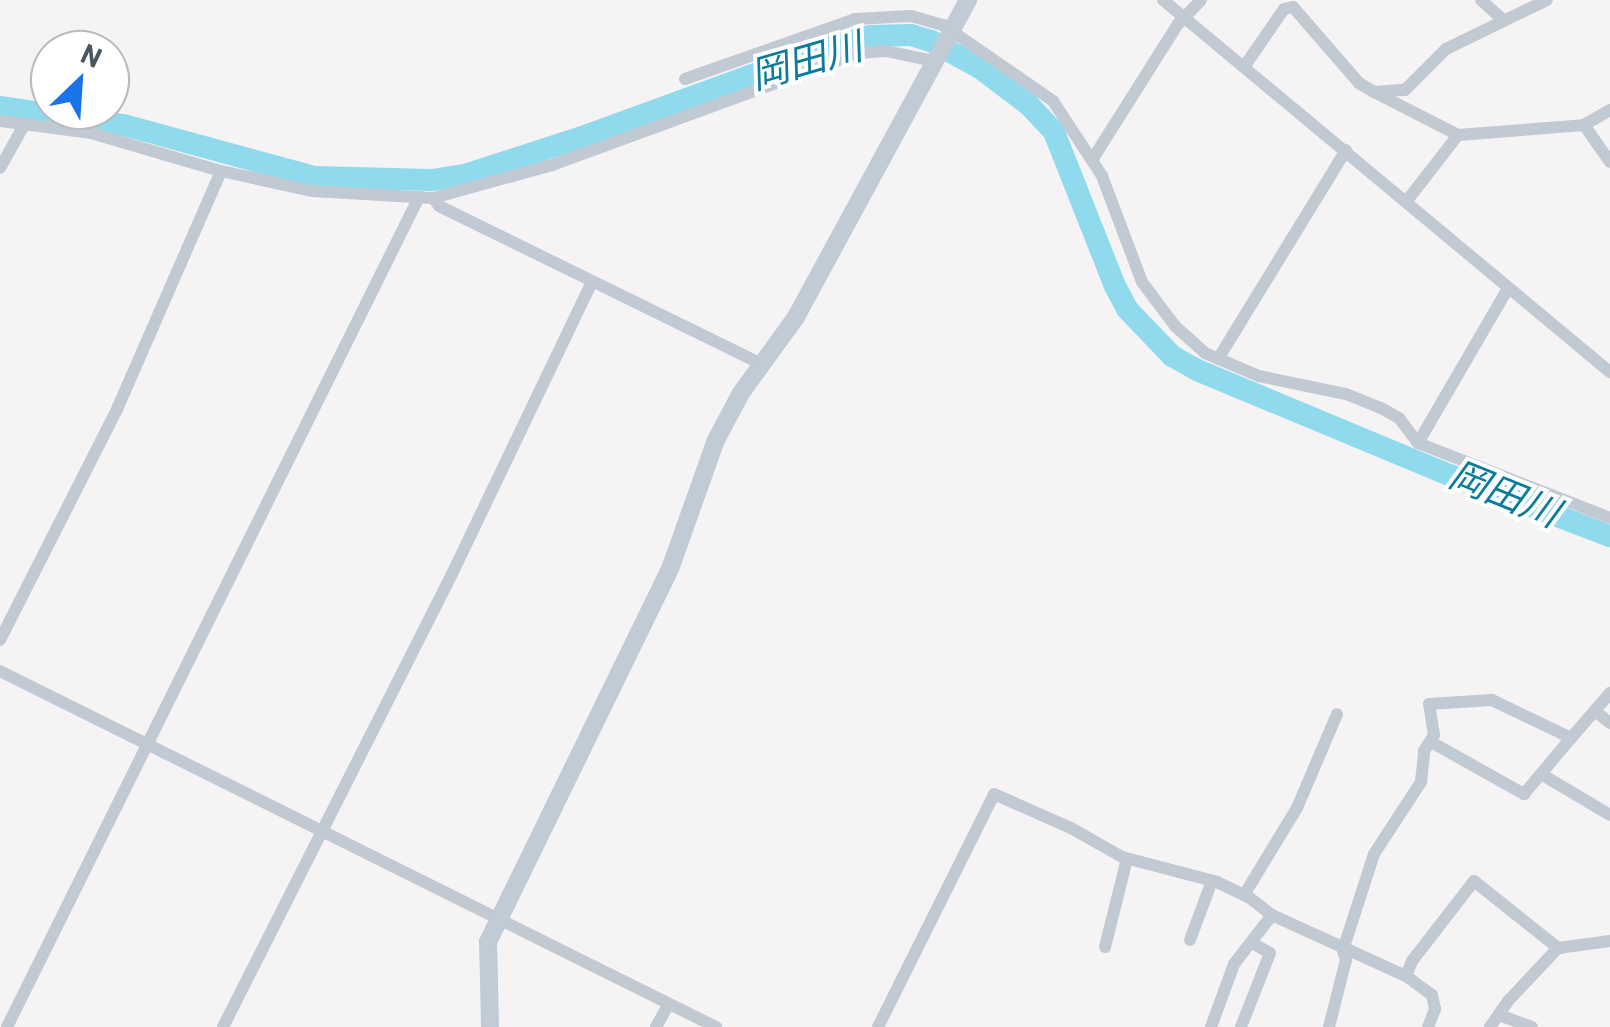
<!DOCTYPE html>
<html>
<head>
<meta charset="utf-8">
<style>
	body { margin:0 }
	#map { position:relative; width:1610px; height:1027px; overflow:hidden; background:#f5f3f3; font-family:Barlow,"Noto Sans JP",sans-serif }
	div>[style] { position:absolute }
	.river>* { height:22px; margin:-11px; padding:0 11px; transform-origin:11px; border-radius:11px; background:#90daee }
	.street>* { height:12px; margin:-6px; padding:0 6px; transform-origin:6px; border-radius:6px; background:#c1cad2 }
	.secondary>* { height:18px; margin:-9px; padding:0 9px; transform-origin:9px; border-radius:9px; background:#c1cbd6 }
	span { translate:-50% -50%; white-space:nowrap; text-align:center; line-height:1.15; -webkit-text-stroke:8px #fff; paint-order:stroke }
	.water-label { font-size:38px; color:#0c7c9b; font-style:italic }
	.north { position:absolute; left:30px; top:30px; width:100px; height:100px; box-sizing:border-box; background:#fff; border:2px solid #b7bbc0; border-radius:50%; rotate:25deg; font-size:28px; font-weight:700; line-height:40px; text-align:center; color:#4a5661 }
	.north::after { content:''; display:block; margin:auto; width:35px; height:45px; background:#1a73e8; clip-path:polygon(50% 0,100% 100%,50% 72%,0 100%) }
</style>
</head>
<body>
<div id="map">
	<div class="river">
		<div style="left:0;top:107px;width:125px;rotate:8.3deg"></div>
		<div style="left:124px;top:125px;width:197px;rotate:15.3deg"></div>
		<div style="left:314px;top:177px;width:118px;rotate:1.5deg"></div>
		<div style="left:432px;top:180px;width:36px;rotate:-9deg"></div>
		<div style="left:468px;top:174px;width:120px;rotate:-18deg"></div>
		<div style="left:582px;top:137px;width:272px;rotate:-20deg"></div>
		<div style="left:838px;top:44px;width:34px;rotate:-14deg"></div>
		<div style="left:871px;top:36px;width:40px;rotate:-1.4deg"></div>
		<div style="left:911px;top:35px;width:21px;rotate:17deg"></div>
		<div style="left:931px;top:41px;width:56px;rotate:28.9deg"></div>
		<div style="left:980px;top:68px;width:61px;rotate:37.1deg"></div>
		<div style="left:1029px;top:105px;width:37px;rotate:47deg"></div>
		<div style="left:1054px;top:132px;width:166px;rotate:68.4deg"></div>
		<div style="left:1115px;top:286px;width:26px;rotate:62deg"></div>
		<div style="left:1127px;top:309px;width:65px;rotate:46.2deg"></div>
		<div style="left:1172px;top:356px;width:29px;rotate:29deg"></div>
		<div style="left:1197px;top:370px;width:265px;rotate:22.6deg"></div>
		<div style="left:1442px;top:472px;width:180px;rotate:20.9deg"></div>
	</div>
	<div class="street">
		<div style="left:1163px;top:0;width:582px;rotate:39.77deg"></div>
		<div style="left:1481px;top:0;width:28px;rotate:42deg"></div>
		<div style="left:1244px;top:67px;width:70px;rotate:-55.4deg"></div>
		<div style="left:1284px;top:9px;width:9px;rotate:-13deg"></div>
		<div style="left:1293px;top:7px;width:101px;rotate:49deg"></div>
		<div style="left:1359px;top:83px;width:17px;rotate:31deg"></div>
		<div style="left:1374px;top:92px;width:31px;rotate:-4deg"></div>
		<div style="left:1405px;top:90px;width:58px;rotate:-45deg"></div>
		<div style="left:1446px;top:49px;width:112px;rotate:-25.9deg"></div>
		<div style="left:685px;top:79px;width:180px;rotate:-19.4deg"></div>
		<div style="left:855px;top:19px;width:56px;rotate:-3.1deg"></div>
		<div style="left:911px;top:16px;width:33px;rotate:16deg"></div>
		<div style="left:943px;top:25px;width:134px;rotate:34.6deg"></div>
		<div style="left:1053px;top:101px;width:90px;rotate:56.8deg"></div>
		<div style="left:1102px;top:176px;width:113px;rotate:69.3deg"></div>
		<div style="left:1142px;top:282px;width:55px;rotate:53.1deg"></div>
		<div style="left:1175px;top:326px;width:40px;rotate:42deg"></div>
		<div style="left:1205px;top:353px;width:59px;rotate:23.1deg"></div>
		<div style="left:1259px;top:376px;width:89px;rotate:11.7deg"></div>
		<div style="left:1346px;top:394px;width:38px;rotate:22deg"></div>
		<div style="left:1381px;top:408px;width:21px;rotate:29deg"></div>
		<div style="left:1399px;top:418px;width:31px;rotate:53deg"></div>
		<div style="left:1418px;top:443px;width:206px;rotate:21.3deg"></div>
		<div style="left:1376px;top:93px;width:92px;rotate:27.1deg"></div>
		<div style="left:0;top:121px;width:92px;rotate:7.5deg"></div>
		<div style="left:91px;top:133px;width:135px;rotate:16.3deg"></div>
		<div style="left:221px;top:171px;width:93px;rotate:12.4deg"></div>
		<div style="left:312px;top:191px;width:121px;rotate:3.3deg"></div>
		<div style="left:433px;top:198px;width:123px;rotate:-15.5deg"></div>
		<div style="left:552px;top:165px;width:326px;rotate:-20.1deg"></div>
		<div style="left:858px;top:53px;width:28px;rotate:-4deg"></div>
		<div style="left:886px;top:51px;width:48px;rotate:12deg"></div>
		<div style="left:1584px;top:125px;width:45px;rotate:54.9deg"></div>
		<div style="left:1092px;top:160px;width:161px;rotate:-57.7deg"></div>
		<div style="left:1178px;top:24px;width:33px;rotate:-46deg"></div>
		<div style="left:0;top:168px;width:49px;rotate:-60.8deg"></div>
		<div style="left:433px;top:198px;width:10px;rotate:53deg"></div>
		<div style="left:439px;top:206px;width:361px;rotate:26.1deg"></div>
		<div style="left:1406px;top:202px;width:85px;rotate:-52.2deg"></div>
		<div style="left:1458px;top:135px;width:126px;rotate:-4.5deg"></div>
		<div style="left:1584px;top:125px;width:30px;rotate:-30deg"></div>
		<div style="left:1218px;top:359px;width:245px;rotate:-58.5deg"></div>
		<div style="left:1418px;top:443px;width:177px;rotate:-59.8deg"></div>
		<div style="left:0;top:640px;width:261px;rotate:-63.1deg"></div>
		<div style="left:118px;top:407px;width:257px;rotate:-66.4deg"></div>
		<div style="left:0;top:671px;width:800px;rotate:26.44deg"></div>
		<div style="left:1596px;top:712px;width:18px;rotate:38deg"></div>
		<div style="left:1431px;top:742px;width:107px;rotate:29.2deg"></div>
		<div style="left:1524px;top:794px;width:73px;rotate:-50deg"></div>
		<div style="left:1541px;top:774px;width:80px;rotate:30.7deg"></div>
		<div style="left:1244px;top:895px;width:102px;rotate:-58.7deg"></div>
		<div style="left:1297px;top:808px;width:102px;rotate:-66.9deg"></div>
		<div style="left:1190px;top:940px;width:63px;rotate:-69.6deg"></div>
		<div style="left:1105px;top:947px;width:91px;rotate:-76deg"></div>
		<div style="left:1406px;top:976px;width:16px;rotate:-68deg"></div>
		<div style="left:1412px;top:961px;width:101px;rotate:-52.2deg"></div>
		<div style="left:1474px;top:881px;width:107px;rotate:38.6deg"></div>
		<div style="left:1499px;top:1015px;width:35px;rotate:20deg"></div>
		<div style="left:7px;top:1027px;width:927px;rotate:-63.6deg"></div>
		<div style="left:223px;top:1027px;width:508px;rotate:-63.18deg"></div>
		<div style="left:452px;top:574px;width:324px;rotate:-64.4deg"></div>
		<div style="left:656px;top:1027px;width:26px;rotate:-61deg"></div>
		<div style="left:878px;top:1027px;width:260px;rotate:-63.5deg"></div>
		<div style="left:994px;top:794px;width:84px;rotate:23.8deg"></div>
		<div style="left:1071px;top:828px;width:59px;rotate:29.6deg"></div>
		<div style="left:1122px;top:857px;width:98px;rotate:14.7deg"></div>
		<div style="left:1217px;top:882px;width:37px;rotate:26deg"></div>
		<div style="left:1250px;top:898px;width:28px;rotate:38deg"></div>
		<div style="left:1272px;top:915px;width:147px;rotate:24.5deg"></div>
		<div style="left:1406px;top:976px;width:32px;rotate:36deg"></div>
		<div style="left:1432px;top:995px;width:14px;rotate:78deg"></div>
		<div style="left:1435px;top:1009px;width:19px;rotate:111deg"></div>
		<div style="left:1211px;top:1027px;width:67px;rotate:-69.9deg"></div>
		<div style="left:1234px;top:964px;width:62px;rotate:-52.2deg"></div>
		<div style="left:1241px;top:1027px;width:79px;rotate:-68.6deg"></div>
		<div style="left:1270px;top:953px;width:21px;rotate:-151deg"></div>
		<div style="left:1329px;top:1027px;width:69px;rotate:-75.8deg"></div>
		<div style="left:1346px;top:960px;width:10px;rotate:-107deg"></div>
		<div style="left:1343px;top:950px;width:101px;rotate:-72.1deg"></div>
		<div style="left:1374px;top:854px;width:86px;rotate:-56.9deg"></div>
		<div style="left:1421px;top:782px;width:31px;rotate:-84deg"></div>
		<div style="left:1424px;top:751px;width:19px;rotate:-58deg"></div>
		<div style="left:1434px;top:735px;width:31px;rotate:-99deg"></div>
		<div style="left:1429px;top:704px;width:63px;rotate:-3.6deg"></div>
		<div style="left:1492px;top:700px;width:88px;rotate:25.7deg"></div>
		<div style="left:1571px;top:738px;width:60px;rotate:-49.1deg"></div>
		<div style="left:1490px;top:1027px;width:32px;rotate:-55deg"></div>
		<div style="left:1508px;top:1001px;width:73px;rotate:-46.7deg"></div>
		<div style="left:1558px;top:948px;width:52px;rotate:-7.7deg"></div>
	</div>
	<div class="secondary">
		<div style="left:490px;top:1027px;width:85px;rotate:-91.3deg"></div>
		<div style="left:488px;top:942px;width:415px;rotate:-64deg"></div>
		<div style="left:670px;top:569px;width:137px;rotate:-70.4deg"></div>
		<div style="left:716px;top:440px;width:53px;rotate:-62deg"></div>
		<div style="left:741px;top:393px;width:94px;rotate:-54.1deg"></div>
		<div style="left:796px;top:317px;width:361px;rotate:-61.5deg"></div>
	</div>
	<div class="water-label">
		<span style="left:806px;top:60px;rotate:-16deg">岡田川</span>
		<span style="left:1505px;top:493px;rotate:22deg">岡田川</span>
	</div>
	<div class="north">N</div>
</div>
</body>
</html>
